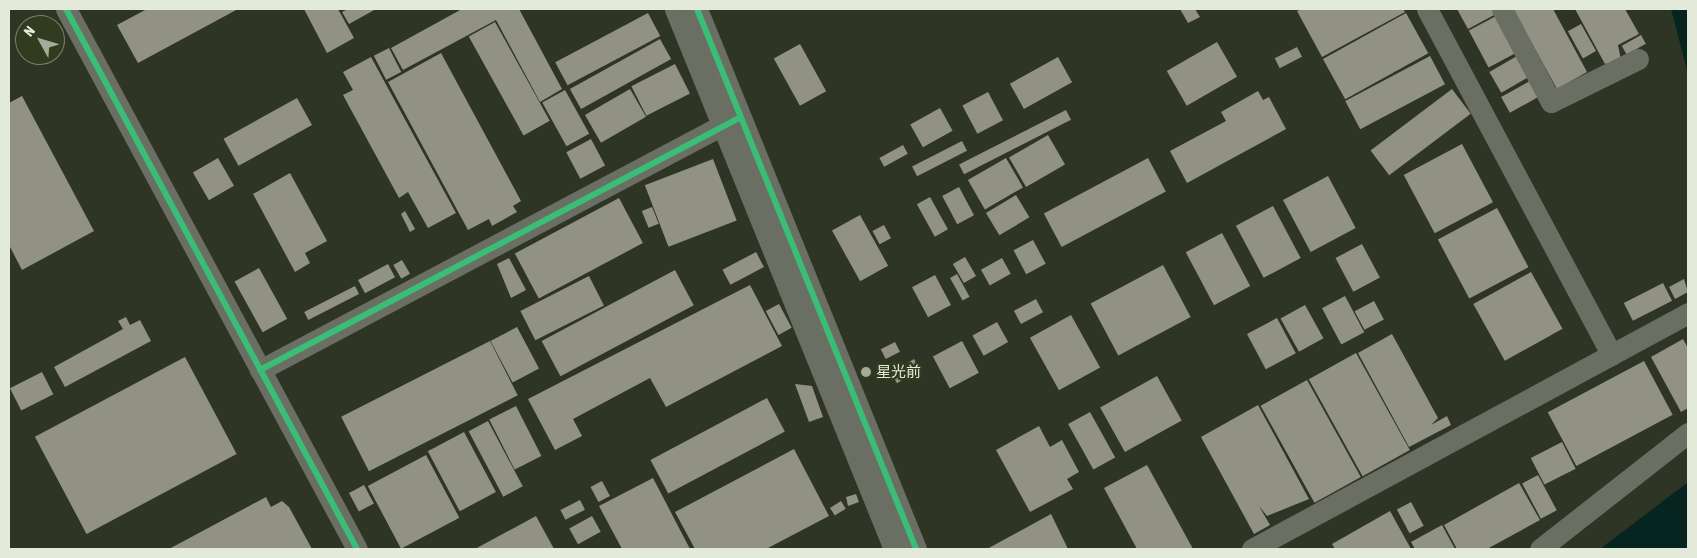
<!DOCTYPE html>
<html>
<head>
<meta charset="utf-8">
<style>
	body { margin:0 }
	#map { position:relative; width:1697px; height:558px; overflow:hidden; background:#2f3525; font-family:"Asap Condensed","Noto Sans JP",sans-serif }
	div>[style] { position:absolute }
	.water>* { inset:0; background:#062520 }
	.pier>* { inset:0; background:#2f3525 }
	.building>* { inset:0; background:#919284; transform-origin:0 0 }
	.minor>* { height:21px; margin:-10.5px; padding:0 10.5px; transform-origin:10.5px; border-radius:10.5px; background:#6a6e63 }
	.cycleway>* { height:6px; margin:-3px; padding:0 3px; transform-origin:3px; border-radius:3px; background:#3abd76 }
	.dots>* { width:14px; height:14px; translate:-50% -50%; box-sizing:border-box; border:2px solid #303b1f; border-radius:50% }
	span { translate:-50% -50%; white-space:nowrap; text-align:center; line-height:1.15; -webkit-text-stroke:5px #303b1f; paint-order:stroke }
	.poi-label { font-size:15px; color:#e3eada }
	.left { translate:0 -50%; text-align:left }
	.frame { position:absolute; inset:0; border:10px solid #e3eada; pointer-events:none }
	.north { position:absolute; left:15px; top:15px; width:50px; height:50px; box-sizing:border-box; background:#303b1f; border:1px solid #78816a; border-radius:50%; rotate:309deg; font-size:14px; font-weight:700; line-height:20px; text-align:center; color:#e3eada }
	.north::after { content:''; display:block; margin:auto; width:18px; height:22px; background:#a4ab9b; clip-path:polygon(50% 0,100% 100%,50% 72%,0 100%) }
</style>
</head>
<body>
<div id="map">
	<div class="water">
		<div style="clip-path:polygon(1671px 9px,1688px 9px,1688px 74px)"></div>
		<div style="clip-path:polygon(1688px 482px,1688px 549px,1600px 549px)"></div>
	</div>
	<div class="pier">
		<div style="clip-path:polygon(1688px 479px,1688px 482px,1598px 549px,1599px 547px)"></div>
	</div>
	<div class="building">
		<div style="clip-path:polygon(147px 9px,238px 9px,138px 63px,117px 25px)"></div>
		<div style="clip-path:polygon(304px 9px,338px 9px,354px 38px,327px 53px)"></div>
		<div style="clip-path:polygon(348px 9px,376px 9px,349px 24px,342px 12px)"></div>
		<div style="clip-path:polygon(462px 9px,519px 9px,562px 89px,540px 102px,496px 20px,403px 70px,391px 48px)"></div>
		<div style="clip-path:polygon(1180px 9px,1195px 9px,1200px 17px,1188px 23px)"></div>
		<div style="clip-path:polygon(1302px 9px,1403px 9px,1405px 12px,1322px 57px,1297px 11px)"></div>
		<div style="clip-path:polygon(1457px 9px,1494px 9px,1496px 14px,1468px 29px)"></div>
		<div style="clip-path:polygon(1513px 9px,1553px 9px,1587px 72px,1557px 89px)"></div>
		<div style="clip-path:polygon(1575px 9px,1625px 9px,1639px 34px,1618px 45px,1621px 60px,1605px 64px)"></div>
		<div style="left:648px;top:13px;width:26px;height:105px;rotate:62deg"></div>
		<div style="left:1406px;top:13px;width:46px;height:95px;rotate:61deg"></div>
		<div style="left:1498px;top:15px;width:42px;height:33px;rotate:62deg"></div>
		<div style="left:495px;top:22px;width:113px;height:30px;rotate:61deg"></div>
		<div style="left:1581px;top:24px;width:31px;height:15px;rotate:61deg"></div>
		<div style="left:1641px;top:35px;width:10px;height:22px;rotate:61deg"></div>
		<div style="left:660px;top:39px;width:23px;height:103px;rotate:61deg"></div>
		<div style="left:1217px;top:42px;width:40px;height:58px;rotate:60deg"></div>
		<div style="left:800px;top:44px;width:54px;height:30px;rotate:61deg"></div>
		<div style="left:1297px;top:47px;width:11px;height:25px;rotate:63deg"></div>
		<div style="left:389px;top:48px;width:27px;height:17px;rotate:63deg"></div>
		<div style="clip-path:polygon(441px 53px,521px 201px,513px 206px,517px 212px,492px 226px,489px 219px,468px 230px,388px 82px)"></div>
		<div style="left:1430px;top:56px;width:32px;height:96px;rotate:62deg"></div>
		<div style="left:1517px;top:56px;width:24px;height:32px;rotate:60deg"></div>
		<div style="clip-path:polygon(371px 57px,456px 213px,428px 228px,408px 192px,399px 198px,343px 95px,353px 90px,343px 72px)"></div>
		<div style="left:1058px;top:57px;width:29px;height:55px;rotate:61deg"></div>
		<div style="left:675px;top:64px;width:33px;height:49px;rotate:63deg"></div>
		<div style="left:1530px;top:81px;width:18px;height:33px;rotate:61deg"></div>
		<div style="left:630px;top:89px;width:32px;height:52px;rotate:60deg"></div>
		<div style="left:1452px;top:89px;width:31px;height:102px;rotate:53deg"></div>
		<div style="left:565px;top:90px;width:50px;height:26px;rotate:61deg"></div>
		<div style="clip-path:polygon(1258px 91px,1263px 100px,1269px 97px,1286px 129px,1187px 183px,1170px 151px,1226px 121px,1221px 112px)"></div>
		<div style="left:988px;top:92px;width:32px;height:29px;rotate:62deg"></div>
		<div style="clip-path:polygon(22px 96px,94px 231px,22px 270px,9px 245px,9px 103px)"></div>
		<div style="left:297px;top:98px;width:31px;height:84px;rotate:61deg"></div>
		<div style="left:940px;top:108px;width:26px;height:34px;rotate:61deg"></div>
		<div style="left:1066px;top:110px;width:11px;height:120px;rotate:63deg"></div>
		<div style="left:1048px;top:135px;width:34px;height:45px;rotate:60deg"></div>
		<div style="left:591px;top:139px;width:30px;height:28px;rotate:62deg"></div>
		<div style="left:962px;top:141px;width:11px;height:56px;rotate:63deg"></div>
		<div style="left:1462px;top:144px;width:66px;height:66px;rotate:62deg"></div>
		<div style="left:903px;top:145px;width:10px;height:27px;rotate:61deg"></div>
		<div style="left:218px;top:158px;width:32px;height:29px;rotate:60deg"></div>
		<div style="left:1006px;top:158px;width:34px;height:44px;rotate:60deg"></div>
		<div style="left:1148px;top:158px;width:38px;height:118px;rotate:62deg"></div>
		<div style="left:713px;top:159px;width:66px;height:73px;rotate:69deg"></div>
		<div style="clip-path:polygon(290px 173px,327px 241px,305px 253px,310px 263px,295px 272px,253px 194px)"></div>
		<div style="left:1328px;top:176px;width:59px;height:51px;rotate:62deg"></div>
		<div style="left:959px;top:187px;width:32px;height:19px;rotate:62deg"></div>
		<div style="left:1016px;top:195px;width:26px;height:35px;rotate:59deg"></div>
		<div style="left:930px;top:197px;width:37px;height:15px;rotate:61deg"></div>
		<div style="left:619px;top:198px;width:51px;height:118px;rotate:62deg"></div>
		<div style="left:1273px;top:206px;width:59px;height:42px;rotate:62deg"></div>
		<div style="left:652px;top:207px;width:18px;height:11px;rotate:68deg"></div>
		<div style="left:1497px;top:208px;width:67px;height:67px;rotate:62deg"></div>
		<div style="clip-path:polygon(405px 211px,415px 229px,410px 232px,401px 214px)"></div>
		<div style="left:860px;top:215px;width:58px;height:32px;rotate:61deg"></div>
		<div style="left:884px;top:225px;width:15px;height:13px;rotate:62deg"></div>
		<div style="left:1222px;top:233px;width:60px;height:41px;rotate:62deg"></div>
		<div style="left:1033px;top:240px;width:27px;height:22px;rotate:62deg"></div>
		<div style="left:1362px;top:244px;width:38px;height:30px;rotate:62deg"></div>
		<div style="left:756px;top:252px;width:17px;height:38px;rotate:62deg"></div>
		<div style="left:965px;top:257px;width:22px;height:14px;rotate:60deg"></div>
		<div style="clip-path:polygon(509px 258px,526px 290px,511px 298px,497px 264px)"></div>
		<div style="left:1002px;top:258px;width:18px;height:24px;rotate:61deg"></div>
		<div style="left:402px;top:260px;width:16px;height:10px;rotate:60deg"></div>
		<div style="left:388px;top:264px;width:15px;height:34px;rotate:62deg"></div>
		<div style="left:1163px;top:265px;width:59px;height:82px;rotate:62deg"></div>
		<div style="left:259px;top:268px;width:58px;height:28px;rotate:61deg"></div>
		<div style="left:675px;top:270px;width:40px;height:151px;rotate:62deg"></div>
		<div style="left:1531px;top:272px;width:65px;height:66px;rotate:61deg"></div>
		<div style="left:957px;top:274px;width:26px;height:8px;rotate:61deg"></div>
		<div style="left:935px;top:275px;width:34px;height:26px;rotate:62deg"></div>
		<div style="left:589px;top:276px;width:33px;height:77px;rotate:63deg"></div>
		<div style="clip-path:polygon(1684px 279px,1688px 292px,1675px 299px,1669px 287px)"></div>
		<div style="left:1663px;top:283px;width:20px;height:44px;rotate:63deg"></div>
		<div style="clip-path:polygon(750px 285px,782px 346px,666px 407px,650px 378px,573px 419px,582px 436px,555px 450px,528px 399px)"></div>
		<div style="left:355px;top:286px;width:9px;height:57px;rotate:63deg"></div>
		<div style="left:1345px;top:296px;width:41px;height:26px;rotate:62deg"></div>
		<div style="left:1036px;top:299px;width:15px;height:25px;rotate:62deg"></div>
		<div style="left:1374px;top:301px;width:21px;height:22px;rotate:62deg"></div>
		<div style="left:779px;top:304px;width:27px;height:15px;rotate:62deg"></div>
		<div style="left:1305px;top:305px;width:38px;height:28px;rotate:61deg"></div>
		<div style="left:1071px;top:315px;width:60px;height:47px;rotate:61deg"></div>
		<div style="clip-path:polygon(126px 317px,130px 325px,140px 320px,151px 341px,65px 387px,54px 367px,123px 329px,118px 321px)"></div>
		<div style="left:1277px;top:318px;width:40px;height:34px;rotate:62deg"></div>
		<div style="left:997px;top:322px;width:23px;height:28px;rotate:61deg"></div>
		<div style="left:517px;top:327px;width:47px;height:30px;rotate:62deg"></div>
		<div style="clip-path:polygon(1392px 334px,1438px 418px,1431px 425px,1447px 416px,1451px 425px,1409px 447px,1358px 353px)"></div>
		<div style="clip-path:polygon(1683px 339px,1688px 348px,1688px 408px,1681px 412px,1651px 357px)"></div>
		<div style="left:490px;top:341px;width:61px;height:167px;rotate:63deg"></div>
		<div style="left:962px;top:341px;width:36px;height:33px;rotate:62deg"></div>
		<div style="left:895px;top:342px;width:11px;height:16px;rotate:63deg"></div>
		<div style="left:1356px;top:353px;width:111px;height:54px;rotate:61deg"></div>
		<div style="left:185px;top:357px;width:110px;height:170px;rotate:62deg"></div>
		<div style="left:914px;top:359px;width:12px;height:27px;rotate:59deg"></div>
		<div style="left:1644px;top:361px;width:61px;height:109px;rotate:62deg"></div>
		<div style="left:42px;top:372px;width:25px;height:36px;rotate:63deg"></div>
		<div style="left:1157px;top:376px;width:51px;height:65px;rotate:61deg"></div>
		<div style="left:1307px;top:380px;width:111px;height:53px;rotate:61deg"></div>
		<div style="clip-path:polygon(795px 384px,812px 386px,823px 417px,809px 422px)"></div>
		<div style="left:767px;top:398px;width:38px;height:132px;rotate:62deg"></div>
		<div style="clip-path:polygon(1258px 405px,1309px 499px,1267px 516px,1259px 506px,1270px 525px,1254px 534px,1201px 437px)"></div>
		<div style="left:516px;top:406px;width:56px;height:30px;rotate:63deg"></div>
		<div style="left:1090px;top:412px;width:52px;height:25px;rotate:61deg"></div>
		<div style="left:488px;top:421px;width:74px;height:22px;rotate:62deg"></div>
		<div style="clip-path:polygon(1039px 426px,1050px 447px,1062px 440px,1079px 472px,1067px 479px,1073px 489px,1030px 512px,996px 450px)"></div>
		<div style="left:464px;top:432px;width:68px;height:41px;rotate:62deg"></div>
		<div style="left:1562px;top:442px;width:30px;height:35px;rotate:63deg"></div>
		<div style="clip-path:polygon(794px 449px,829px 516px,766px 549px,695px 549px,675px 512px)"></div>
		<div style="left:426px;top:455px;width:71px;height:66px;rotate:62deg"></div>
		<div style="clip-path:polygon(1147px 465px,1193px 549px,1137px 549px,1104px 488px)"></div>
		<div style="left:1538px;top:475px;width:40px;height:18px;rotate:62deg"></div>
		<div style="clip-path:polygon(653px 478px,690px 549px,622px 549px,599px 506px)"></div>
		<div style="left:602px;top:481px;width:17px;height:13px;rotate:62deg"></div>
		<div style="clip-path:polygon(1519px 483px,1540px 520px,1487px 549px,1457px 549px,1444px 525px)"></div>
		<div style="left:364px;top:485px;width:21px;height:17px;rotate:62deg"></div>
		<div style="clip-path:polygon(856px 494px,859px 502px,848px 506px,846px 497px)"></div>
		<div style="clip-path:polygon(266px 497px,271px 507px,282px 501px,289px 507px,312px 549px,169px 549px)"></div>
		<div style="left:580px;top:500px;width:11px;height:22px;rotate:63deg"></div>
		<div style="left:841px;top:501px;width:9px;height:13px;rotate:58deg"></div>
		<div style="left:1411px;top:502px;width:27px;height:16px;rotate:62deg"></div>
		<div style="clip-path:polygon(1390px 511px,1411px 549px,1335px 549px,1332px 544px)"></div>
		<div style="clip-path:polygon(1051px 514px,1068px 549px,987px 549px)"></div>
		<div style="clip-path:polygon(536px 516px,554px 549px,475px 549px)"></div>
		<div style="left:592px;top:516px;width:18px;height:26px;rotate:61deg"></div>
		<div style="clip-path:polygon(1442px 525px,1455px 549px,1415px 549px,1411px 542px)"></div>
	</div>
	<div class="minor">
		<div style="left:66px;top:9px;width:613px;rotate:61.68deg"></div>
		<div style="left:675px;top:9px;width:583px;rotate:67.92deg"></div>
		<div style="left:697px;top:9px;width:583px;rotate:67.92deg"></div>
		<div style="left:1427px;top:9px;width:392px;rotate:61.9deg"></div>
		<div style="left:1502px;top:9px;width:105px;rotate:62.2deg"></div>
		<div style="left:1551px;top:102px;width:97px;rotate:-26.3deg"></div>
		<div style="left:260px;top:370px;width:534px;rotate:-27.91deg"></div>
		<div style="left:1252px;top:549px;width:496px;rotate:-28.4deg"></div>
		<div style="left:1540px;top:549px;width:188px;rotate:-38.1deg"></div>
	</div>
	<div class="cycleway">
		<div style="left:66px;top:9px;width:613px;rotate:61.68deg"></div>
		<div style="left:697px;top:9px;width:583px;rotate:67.92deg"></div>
		<div style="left:260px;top:370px;width:543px;rotate:-27.74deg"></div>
	</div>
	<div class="dots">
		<div style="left:866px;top:372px;background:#a4ab9b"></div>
	</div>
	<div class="poi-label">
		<span class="left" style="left:876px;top:372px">星光前</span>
	</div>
	<div class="frame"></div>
	<div class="north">N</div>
</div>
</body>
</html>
